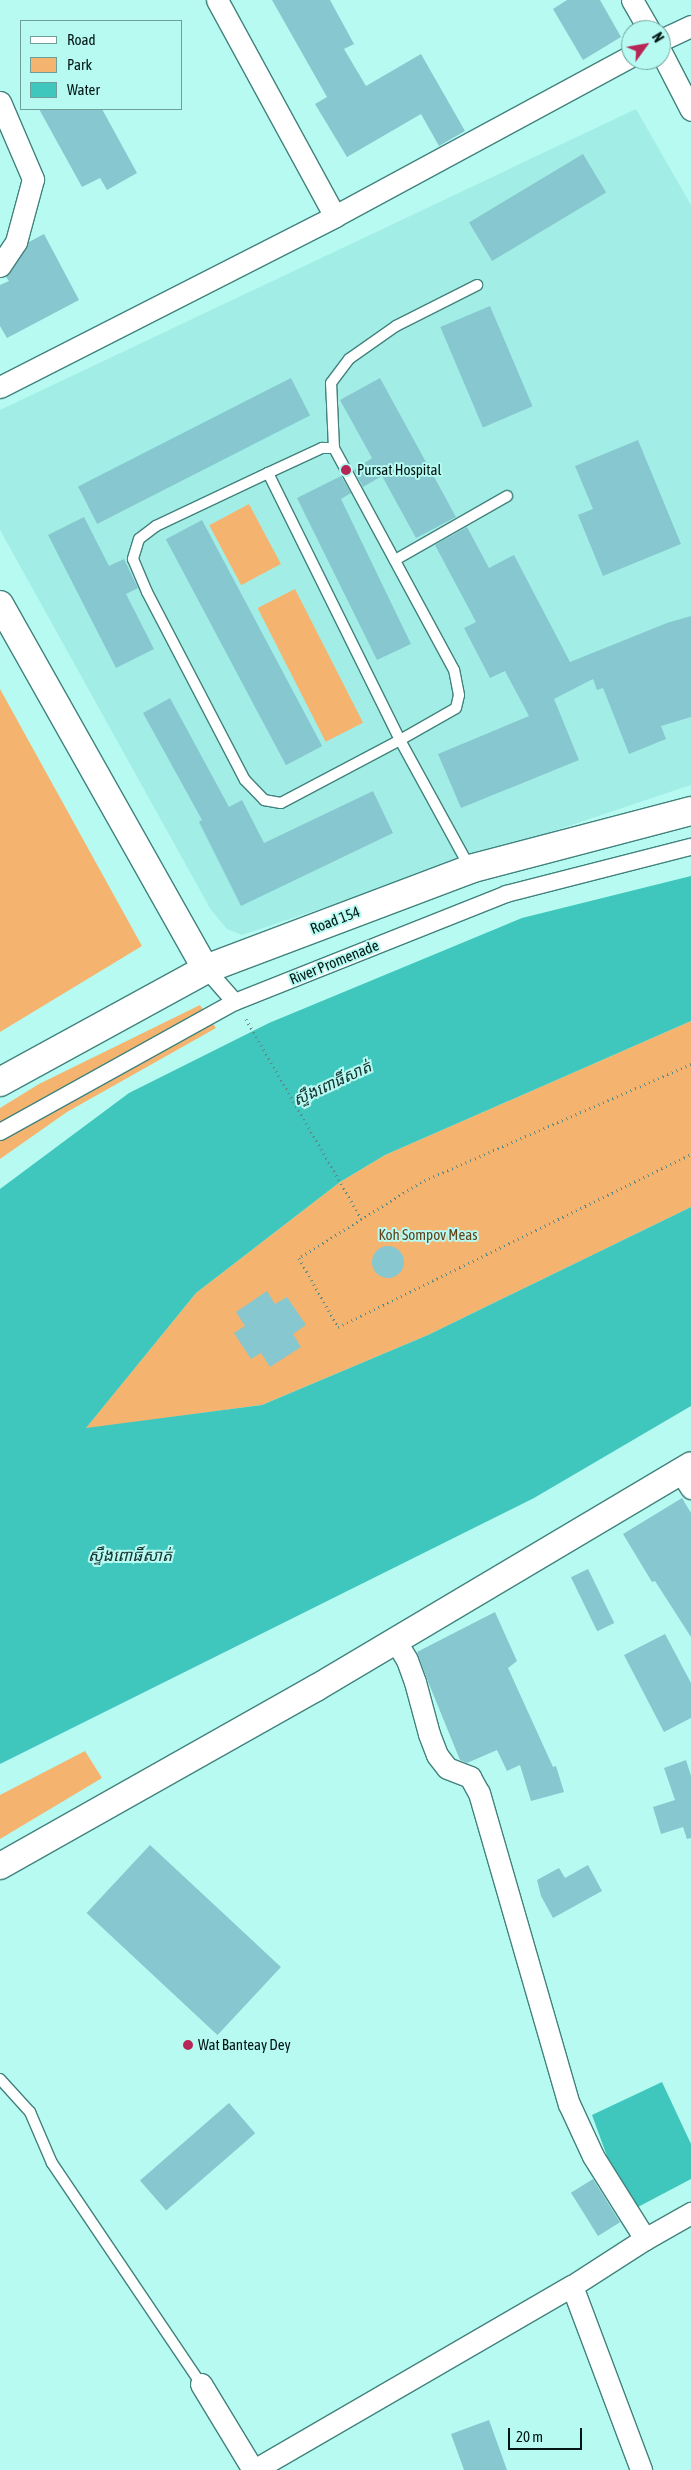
<!DOCTYPE html>
<html>
<head>
<meta charset="utf-8">
<style>
	body { margin:0 }
	#map { position:relative; width:691px; height:2470px; overflow:hidden; background:#b7faf2; font-family:"Asap Condensed","Noto Sans Khmer",sans-serif }
	div>[style] { position:absolute }
	.built>* { inset:0; background:#a2eee6 }
	.green>* { inset:0; background:#f4b46f; transform-origin:0 0 }
	.water>* { inset:0; background:#3fc7bd }
	.building>* { inset:0; background:#87c7d0; transform-origin:0 0 }
	.round { border-radius:50% }
	.path>* { height:3px; margin-top:-1.5px; transform-origin:0; background:repeating-linear-gradient(90deg,#5d8a85 0 1px,transparent 0 5px) }
	.roads { filter:drop-shadow(1px 0 #42827d) drop-shadow(-1px 0 #42827d) drop-shadow(0 1px #42827d) drop-shadow(0 -1px #42827d) }
	.service>* { height:10px; margin:-5px; padding:0 5px; transform-origin:5px; border-radius:5px; background:#fff }
	.pedestrian>* { height:16px; margin:-8px; padding:0 8px; transform-origin:8px; border-radius:8px; background:#fff }
	.minor>* { height:21px; margin:-10.5px; padding:0 10.5px; transform-origin:10.5px; border-radius:10.5px; background:#fff }
	.tertiary>* { height:26px; margin:-13px; padding:0 13px; transform-origin:13px; border-radius:13px; background:#fff }
	.secondary>* { height:28px; margin:-14px; padding:0 14px; transform-origin:14px; border-radius:14px; background:#fff }
	.dots>* { width:14px; height:14px; translate:-50% -50%; box-sizing:border-box; border:2px solid #b7faf2; border-radius:50% }
	span { translate:-50% -50%; white-space:nowrap; text-align:center; line-height:1.15; -webkit-text-stroke:4px #b7faf2; paint-order:stroke }
	.poi-label { font-size:15px; color:#001614 }
	.left { translate:0 -50%; text-align:left }
	.street-label { font-size:15px; color:#001614 }
	.park-label { font-size:15px; color:#62421b }
	.water-label { font-size:16px; color:#15322f; font-style:italic }
	.legend { position:absolute; left:20px; top:20px; width:162px; height:90px; box-sizing:border-box; background:#b7faf2; border:1px solid #6e9f99; margin:0; padding:6px 9px; list-style:none; font-size:15px; color:#001614 }
	.legend li { display:flex; align-items:center; gap:10px; height:25px }
	.legend b { width:25px; border:1px solid #6e9f99 }
	.north { position:absolute; left:621px; top:20px; width:50px; height:50px; box-sizing:border-box; background:#b7faf2; border:1px solid #6e9f99; border-radius:50%; rotate:58deg; font-size:14px; font-weight:700; line-height:20px; text-align:center; color:#001614 }
	.north::after { content:''; display:block; margin:auto; width:18px; height:22px; background:#b62755; clip-path:polygon(50% 0,100% 100%,50% 72%,0 100%) }
	.scale { position:absolute; left:508px; top:2428px; width:74px; height:22px; box-sizing:border-box; border:2px solid #001614; border-top:0; padding-left:6px; font-size:15px; line-height:18px; white-space:nowrap; color:#001614; -webkit-text-stroke:4px #b7faf2; paint-order:stroke }
</style>
</head>
<body>
<div id="map">
	<div class="built">
		<div style="clip-path:polygon(636px 109px,691px 205px,691px 785px,242px 935px,227px 929px,211px 910px,0 530px,0 410px)"></div>
	</div>
	<div class="green">
		<div style="left:249px;top:504px;width:68px;height:45px;rotate:62deg"></div>
		<div style="left:295px;top:589px;width:150px;height:42px;rotate:63deg"></div>
		<div style="clip-path:polygon(0 689px,142px 946px,0 1032px)"></div>
		<div style="clip-path:polygon(200px 1005px,216px 1028px,67px 1112px,0 1159px,0 1108px,39px 1084px)"></div>
		<div style="clip-path:polygon(691px 1021px,691px 1207px,428px 1335px,262px 1405px,85px 1429px,196px 1293px,340px 1182px,385px 1155px)"></div>
		<div style="clip-path:polygon(85px 1751px,102px 1778px,0 1839px,0 1795px)"></div>
	</div>
	<div class="water">
		<div style="clip-path:polygon(691px 876px,691px 1021px,385px 1155px,340px 1182px,196px 1293px,86px 1428px,262px 1405px,428px 1335px,691px 1207px,691px 1406px,534px 1498px,0 1764px,0 1189px,129px 1093px,269px 1023px,522px 918px)"></div>
		<div style="clip-path:polygon(662px 2082px,691px 2144px,691px 2179px,638px 2207px,608px 2159px,592px 2115px)"></div>
	</div>
	<div class="building">
		<div style="clip-path:polygon(272px 0,330px 0,354px 44px,344px 49px,366px 86px,421px 54px,465px 131px,439px 146px,421px 114px,347px 157px,315px 104px,327px 97px)"></div>
		<div style="clip-path:polygon(567px 0,600px 0,621px 37px,583px 60px,553px 9px)"></div>
		<div style="clip-path:polygon(39px 109px,102px 109px,137px 173px,107px 190px,100px 178px,82px 187px)"></div>
		<div style="left:583px;top:154px;width:45px;height:133px;rotate:59deg"></div>
		<div style="clip-path:polygon(44px 234px,79px 300px,7px 338px,0 326px,0 285px,9px 281px,6px 277px,29px 242px)"></div>
		<div style="left:490px;top:306px;width:109px;height:54px;rotate:67deg"></div>
		<div style="left:291px;top:378px;width:42px;height:239px;rotate:63deg"></div>
		<div style="clip-path:polygon(380px 378px,456px 517px,416px 538px,382px 476px,363px 487px,354px 470px,372px 458px,340px 400px)"></div>
		<div style="clip-path:polygon(638px 440px,681px 544px,603px 576px,578px 515px,593px 509px,575px 466px)"></div>
		<div style="clip-path:polygon(341px 476px,351px 493px,341px 499px,411px 644px,377px 660px,297px 498px)"></div>
		<div style="clip-path:polygon(84px 517px,109px 566px,124px 559px,138px 588px,126px 594px,154px 649px,116px 668px,48px 535px)"></div>
		<div style="left:202px;top:520px;width:256px;height:41px;rotate:62deg"></div>
		<div style="clip-path:polygon(467px 527px,489px 568px,514px 555px,570px 662px,667px 623px,691px 616px,691px 717px,661px 726px,666px 739px,629px 754px,603px 688px,597px 690px,593px 679px,554px 699px,579px 760px,461px 808px,438px 754px,529px 716px,505px 671px,490px 678px,464px 628px,476px 622px,435px 545px)"></div>
		<div style="clip-path:polygon(170px 698px,229px 807px,242px 800px,264px 843px,373px 791px,393px 833px,241px 906px,199px 822px,202px 820px,143px 713px)"></div>
		<div class="round" style="left:372px;top:1246px;width:32px;height:32px"></div>
		<div style="clip-path:polygon(267px 1291px,275px 1304px,287px 1297px,306px 1325px,293px 1334px,301px 1347px,270px 1367px,261px 1353px,251px 1359px,234px 1333px,245px 1326px,236px 1312px)"></div>
		<div style="clip-path:polygon(682px 1498px,691px 1513px,691px 1637px,655px 1581px,652px 1582px,623px 1534px)"></div>
		<div style="left:588px;top:1569px;width:60px;height:19px;rotate:64deg"></div>
		<div style="clip-path:polygon(495px 1612px,517px 1661px,508px 1668px,553px 1767px,556px 1766px,564px 1792px,531px 1801px,520px 1765px,507px 1771px,497px 1750px,467px 1763px,460px 1760px,429px 1684px,417px 1652px)"></div>
		<div style="clip-path:polygon(665px 1634px,691px 1683px,691px 1718px,664px 1732px,624px 1655px)"></div>
		<div style="clip-path:polygon(686px 1760px,691px 1776px,691px 1838px,687px 1839px,683px 1827px,661px 1834px,653px 1807px,675px 1800px,664px 1768px)"></div>
		<div style="left:150px;top:1845px;width:179px;height:93px;rotate:43deg"></div>
		<div style="clip-path:polygon(588px 1865px,602px 1891px,553px 1918px,541px 1896px,537px 1880px,559px 1868px,565px 1878px)"></div>
		<div style="left:229px;top:2103px;width:40px;height:118px;rotate:49deg"></div>
		<div style="left:593px;top:2179px;width:51px;height:26px;rotate:58deg"></div>
		<div style="clip-path:polygon(489px 2420px,507px 2470px,464px 2470px,451px 2434px)"></div>
	</div>
	<div class="path">
		<div style="left:246px;top:1019px;width:230px;rotate:60deg"></div>
		<div style="left:691px;top:1064px;width:295px;rotate:156.4deg"></div>
		<div style="left:421px;top:1182px;width:144px;rotate:148.1deg"></div>
		<div style="left:299px;top:1258px;width:79px;rotate:60.5deg"></div>
		<div style="left:338px;top:1327px;width:393px;rotate:-26.1deg"></div>
	</div>
	<div class="roads">
		<div class="service">
			<div style="left:268px;top:473px;width:124px;rotate:154.7deg"></div>
			<div style="left:156px;top:526px;width:21px;rotate:143deg"></div>
			<div style="left:139px;top:539px;width:21px;rotate:107deg"></div>
			<div style="left:133px;top:559px;width:36px;rotate:67deg"></div>
			<div style="left:147px;top:592px;width:212px;rotate:62.5deg"></div>
			<div style="left:245px;top:780px;width:28px;rotate:46deg"></div>
			<div style="left:264px;top:800px;width:17px;rotate:10deg"></div>
			<div style="left:281px;top:803px;width:135px;rotate:-27.9deg"></div>
			<div style="left:400px;top:740px;width:298px;rotate:-116.3deg"></div>
			<div style="left:268px;top:473px;width:60px;rotate:-24.8deg"></div>
			<div style="left:322px;top:448px;width:12px"></div>
			<div style="left:395px;top:560px;width:129px;rotate:-29.7deg"></div>
			<div style="left:470px;top:868px;width:146px;rotate:-118.7deg"></div>
			<div style="left:400px;top:740px;width:64px;rotate:-29.7deg"></div>
			<div style="left:456px;top:708px;width:13px;rotate:-77deg"></div>
			<div style="left:459px;top:695px;width:25px;rotate:-101deg"></div>
			<div style="left:454px;top:670px;width:252px;rotate:-118.4deg"></div>
			<div style="left:334px;top:448px;width:65px;rotate:-92.6deg"></div>
			<div style="left:331px;top:383px;width:30px;rotate:-53deg"></div>
			<div style="left:349px;top:359px;width:57px;rotate:-35.1deg"></div>
			<div style="left:396px;top:326px;width:91px;rotate:-26.8deg"></div>
			<div style="left:0;top:2079px;width:45px;rotate:47.7deg"></div>
			<div style="left:30px;top:2112px;width:56px;rotate:66.7deg"></div>
			<div style="left:52px;top:2163px;width:267px;rotate:56deg"></div>
		</div>
		<div class="pedestrian">
			<div style="left:206px;top:969px;width:44px;rotate:48.7deg"></div>
			<div style="left:0;top:1132px;width:269px;rotate:-29deg"></div>
			<div style="left:235px;top:1002px;width:292px;rotate:-21.7deg"></div>
			<div style="left:506px;top:894px;width:191px;rotate:-14.3deg"></div>
		</div>
		<div class="minor">
			<div style="left:217px;top:0;width:246px;rotate:61.4deg"></div>
			<div style="left:632px;top:0;width:34px;rotate:60deg"></div>
			<div style="left:661px;top:40px;width:33px;rotate:-25deg"></div>
			<div style="left:661px;top:52px;width:65px;rotate:62.7deg"></div>
			<div style="left:0;top:102px;width:84px;rotate:66.8deg"></div>
			<div style="left:33px;top:179px;width:65px;rotate:105.1deg"></div>
			<div style="left:16px;top:242px;width:29px;rotate:124deg"></div>
			<div style="left:0;top:387px;width:376px;rotate:-27deg"></div>
			<div style="left:335px;top:216px;width:336px;rotate:-28.4deg"></div>
			<div style="left:681px;top:1472px;width:19px;rotate:58deg"></div>
			<div style="left:395px;top:1640px;width:23px;rotate:59deg"></div>
			<div style="left:407px;top:1660px;width:23px;rotate:70deg"></div>
			<div style="left:415px;top:1682px;width:54px;rotate:74.9deg"></div>
			<div style="left:429px;top:1734px;width:22px;rotate:69deg"></div>
			<div style="left:437px;top:1755px;width:16px;rotate:52deg"></div>
			<div style="left:447px;top:1768px;width:25px;rotate:21deg"></div>
			<div style="left:470px;top:1777px;width:18px;rotate:61deg"></div>
			<div style="left:479px;top:1793px;width:324px;rotate:73.9deg"></div>
			<div style="left:569px;top:2104px;width:57px;rotate:65.2deg"></div>
			<div style="left:593px;top:2156px;width:98px;rotate:57.9deg"></div>
			<div style="left:572px;top:2286px;width:197px;rotate:69.4deg"></div>
			<div style="left:201px;top:2384px;width:100px;rotate:58.8deg"></div>
			<div style="left:254px;top:2470px;width:367px;rotate:-30.1deg"></div>
			<div style="left:572px;top:2286px;width:87px;rotate:-32.8deg"></div>
			<div style="left:645px;top:2239px;width:53px;rotate:-29.5deg"></div>
		</div>
		<div class="tertiary">
			<div style="left:0;top:604px;width:419px;rotate:60.6deg"></div>
			<div style="left:0;top:1866px;width:363px;rotate:-29.4deg"></div>
			<div style="left:316px;top:1688px;width:436px;rotate:-30.7deg"></div>
		</div>
		<div class="secondary">
			<div style="left:0;top:1082px;width:235px;rotate:-28.7deg"></div>
			<div style="left:206px;top:969px;width:282px;rotate:-20.7deg"></div>
			<div style="left:470px;top:869px;width:228px;rotate:-14.7deg"></div>
		</div>
	</div>
	<div class="dots">
		<div style="left:346px;top:470px;background:#b62755"></div>
		<div style="left:188px;top:2045px;background:#b62755"></div>
	</div>
	<div class="poi-label">
		<span class="left" style="left:357px;top:470px">Pursat Hospital</span>
		<span class="left" style="left:198px;top:2045px">Wat Banteay Dey</span>
	</div>
	<div class="street-label">
		<span style="left:335px;top:920px;rotate:-21deg">Road 154</span>
		<span style="left:334px;top:962px;rotate:-22deg">River Promenade</span>
	</div>
	<div class="park-label">
		<span style="left:428px;top:1235px">Koh Sompov Meas</span>
	</div>
	<div class="water-label">
		<span style="left:332px;top:1083px;rotate:-25deg">ស្ទឹងពោធិ៍សាត់</span>
		<span style="left:130px;top:1555px">ស្ទឹងពោធិ៍សាត់</span>
	</div>
	<ul class="legend">
	<li><b style="height:6px;background:#fff"></b>Road</li>
	<li><b style="height:14px;background:#f4b46f"></b>Park</li>
	<li><b style="height:14px;background:#3fc7bd"></b>Water</li>
	</ul>
	<div class="north">N</div>
	<div class="scale">20 m</div>
</div>
</body>
</html>
